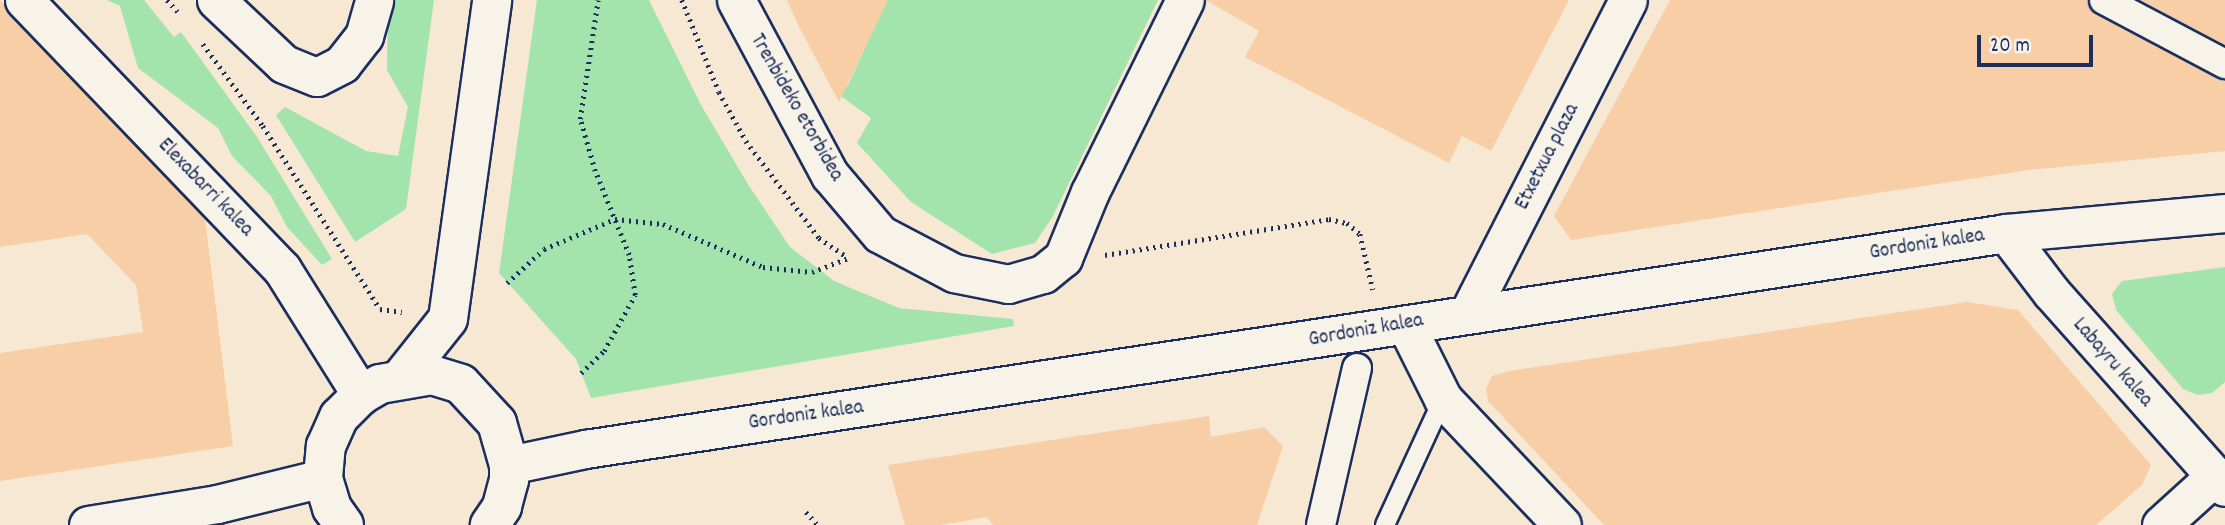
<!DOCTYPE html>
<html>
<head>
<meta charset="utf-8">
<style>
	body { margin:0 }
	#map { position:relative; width:2225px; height:525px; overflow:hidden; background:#f7e8d4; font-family:Dekko,sans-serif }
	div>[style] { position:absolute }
	.green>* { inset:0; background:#a3e4ad }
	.building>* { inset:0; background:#f7cea6 }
	.path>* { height:4.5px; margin-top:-2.25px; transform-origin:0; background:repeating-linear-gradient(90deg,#1b2f5e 0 2px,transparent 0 7px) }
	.roads { filter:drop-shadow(2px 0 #1b2f5e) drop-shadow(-2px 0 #1b2f5e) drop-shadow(0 2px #1b2f5e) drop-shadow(0 -2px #1b2f5e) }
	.service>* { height:18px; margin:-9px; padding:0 9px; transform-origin:9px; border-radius:9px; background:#f7f3e8 }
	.pedestrian>* { height:28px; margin:-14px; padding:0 14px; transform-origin:14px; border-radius:14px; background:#f7f3e8 }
	.minor>* { height:37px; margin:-18.5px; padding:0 18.5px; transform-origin:18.5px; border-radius:18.5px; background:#f7f3e8 }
	.tertiary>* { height:38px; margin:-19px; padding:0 19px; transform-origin:19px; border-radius:19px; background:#f7f3e8 }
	span { translate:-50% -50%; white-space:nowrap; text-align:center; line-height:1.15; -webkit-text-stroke:7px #f7f3e8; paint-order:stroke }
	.street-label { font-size:21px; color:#1b2f5e }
	.scale { position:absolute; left:1977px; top:35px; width:116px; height:32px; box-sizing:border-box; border:4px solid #1b2f5e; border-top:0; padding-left:9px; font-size:21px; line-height:24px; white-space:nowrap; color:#1b2f5e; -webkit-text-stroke:5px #f7f3e8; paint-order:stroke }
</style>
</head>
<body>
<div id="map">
	<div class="green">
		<div style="clip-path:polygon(107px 0,144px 0,174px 37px,181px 32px,257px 137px,332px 259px,322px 265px,287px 227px,271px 196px,232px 156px,218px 128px,138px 68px,120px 6px)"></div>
		<div style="clip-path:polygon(388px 0,434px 0,406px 209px,355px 242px,276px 115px,285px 107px,366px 151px,398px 156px,408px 107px,387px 70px)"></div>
		<div style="clip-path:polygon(537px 0,649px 0,701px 105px,749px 186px,790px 247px,834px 281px,899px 308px,1013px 319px,1014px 326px,591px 398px,576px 359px,499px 273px)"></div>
		<div style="clip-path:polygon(887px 0,1158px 0,1053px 216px,1035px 243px,992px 254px,911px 202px,857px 143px,871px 118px,834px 91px,848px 85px)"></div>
		<div style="clip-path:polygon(2225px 267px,2225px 382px,2212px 393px,2198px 395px,2183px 389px,2116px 310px,2112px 294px,2122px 281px)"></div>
	</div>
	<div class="building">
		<div style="clip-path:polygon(0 0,205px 219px,233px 446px,0 481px,0 353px,143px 332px,136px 285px,87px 234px,0 247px)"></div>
		<div style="clip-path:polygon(787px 0,888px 0,839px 102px,798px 25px)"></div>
		<div style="clip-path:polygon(1206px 0,1569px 0,1491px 151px,1462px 136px,1449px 163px,1245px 57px,1259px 31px)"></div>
		<div style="clip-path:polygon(1670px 0,2087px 0,2096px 15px,2225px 81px,2225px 151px,2029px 170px,1571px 240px,1554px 216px)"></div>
		<div style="clip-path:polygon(2140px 0,2225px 0,2225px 45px)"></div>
		<div style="clip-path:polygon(1967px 302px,2018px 310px,2151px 465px,2142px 485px,2096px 525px,1604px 525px,1488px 401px,1486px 389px,1492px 376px,1509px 371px)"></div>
		<div style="clip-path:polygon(1209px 416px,1211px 437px,1264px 427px,1283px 446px,1257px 525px,993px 525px,987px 517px,940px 525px,905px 525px,888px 465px)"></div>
	</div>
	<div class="path">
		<div style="left:167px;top:0;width:16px;rotate:47deg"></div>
		<div style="left:682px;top:0;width:99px;rotate:68.1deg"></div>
		<div style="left:719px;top:92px;width:56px;rotate:61.1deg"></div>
		<div style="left:746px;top:141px;width:121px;rotate:53deg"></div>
		<div style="left:819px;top:238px;width:32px;rotate:34deg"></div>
		<div style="left:203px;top:44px;width:102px;rotate:53.8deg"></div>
		<div style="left:263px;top:126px;width:217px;rotate:57.4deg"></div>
		<div style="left:380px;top:309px;width:22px;rotate:8deg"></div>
		<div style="left:1105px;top:255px;width:227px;rotate:-9.1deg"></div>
		<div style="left:1329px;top:219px;width:18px;rotate:13deg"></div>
		<div style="left:1347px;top:223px;width:17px;rotate:40deg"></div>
		<div style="left:1360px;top:234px;width:57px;rotate:76.9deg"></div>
		<div style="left:507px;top:283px;width:50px;rotate:-42.6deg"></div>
		<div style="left:544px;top:249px;width:77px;rotate:-22.9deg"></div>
		<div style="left:615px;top:219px;width:48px;rotate:5.9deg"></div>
		<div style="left:663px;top:224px;width:109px;rotate:23.3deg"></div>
		<div style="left:763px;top:267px;width:49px;rotate:5.8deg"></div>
		<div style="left:812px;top:272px;width:40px;rotate:-21deg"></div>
		<div style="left:581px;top:373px;width:32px;rotate:-44deg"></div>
		<div style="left:604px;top:351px;width:64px;rotate:-61deg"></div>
		<div style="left:635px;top:295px;width:40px;rotate:-98.5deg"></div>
		<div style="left:629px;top:255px;width:91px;rotate:-112deg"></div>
		<div style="left:595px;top:171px;width:54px;rotate:-106.1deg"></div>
		<div style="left:580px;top:119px;width:120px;rotate:-81.4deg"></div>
		<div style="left:806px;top:512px;width:18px;rotate:47deg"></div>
	</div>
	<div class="roads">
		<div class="service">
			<div style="left:1385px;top:525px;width:139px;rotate:-65.3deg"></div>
		</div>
		<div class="pedestrian">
			<div style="left:2104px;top:0;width:137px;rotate:27.9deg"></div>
			<div style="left:1321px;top:525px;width:161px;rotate:-77.1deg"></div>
		</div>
		<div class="minor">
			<div style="left:24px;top:0;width:373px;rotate:46.2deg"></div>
			<div style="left:282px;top:269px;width:149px;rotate:57.9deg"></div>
			<div style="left:216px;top:0;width:93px;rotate:43.3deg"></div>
			<div style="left:284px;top:64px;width:35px;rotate:22deg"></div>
			<div style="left:317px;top:77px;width:28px;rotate:-27deg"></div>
			<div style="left:342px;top:64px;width:36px;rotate:-52deg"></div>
			<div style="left:364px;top:36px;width:37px;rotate:-74deg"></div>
			<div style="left:736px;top:0;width:199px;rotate:61.8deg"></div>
			<div style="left:830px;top:175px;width:77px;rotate:49.7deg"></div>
			<div style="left:880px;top:234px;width:84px;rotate:27.8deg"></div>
			<div style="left:954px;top:273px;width:55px;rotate:11.5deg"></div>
			<div style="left:1008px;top:284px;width:36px;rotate:-16deg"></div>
			<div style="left:1043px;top:274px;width:26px;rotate:-39deg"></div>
			<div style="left:1063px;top:258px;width:71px;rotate:-67.8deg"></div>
			<div style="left:1090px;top:192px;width:214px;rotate:-63.7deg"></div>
			<div style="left:2006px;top:233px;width:74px;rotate:52.7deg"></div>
			<div style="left:2051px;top:292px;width:261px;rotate:48.3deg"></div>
			<div style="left:1468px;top:314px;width:352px;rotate:-63deg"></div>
			<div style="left:1406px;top:325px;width:83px;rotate:63.4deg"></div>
			<div style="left:1443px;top:399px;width:173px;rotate:46.6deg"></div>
			<div style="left:509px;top:465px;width:78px;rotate:-11.9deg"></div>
			<div style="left:585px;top:449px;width:1437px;rotate:-8.64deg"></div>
			<div style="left:2006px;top:233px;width:220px;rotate:-5.2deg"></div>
			<div style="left:88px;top:525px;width:131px;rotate:-9.2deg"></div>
			<div style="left:217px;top:504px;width:109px;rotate:-13.8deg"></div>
			<div style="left:2161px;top:525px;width:73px;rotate:-42.2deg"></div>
		</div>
		<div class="tertiary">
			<div style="left:401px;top:378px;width:75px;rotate:-51.5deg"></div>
			<div style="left:448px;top:319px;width:322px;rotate:-82.1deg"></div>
			<div style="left:344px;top:525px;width:21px;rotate:-125deg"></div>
			<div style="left:332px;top:508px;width:31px;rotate:-107deg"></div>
			<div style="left:323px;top:478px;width:32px;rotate:-85deg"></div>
			<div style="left:326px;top:446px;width:32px;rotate:-66deg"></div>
			<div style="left:339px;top:417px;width:31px;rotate:-45deg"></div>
			<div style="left:361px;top:395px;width:22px;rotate:-30deg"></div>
			<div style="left:380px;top:384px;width:53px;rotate:-9.8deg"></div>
			<div style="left:432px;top:375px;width:30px;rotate:17deg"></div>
			<div style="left:461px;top:384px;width:53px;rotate:47.3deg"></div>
			<div style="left:497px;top:423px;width:44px;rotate:74.1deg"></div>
			<div style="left:509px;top:465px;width:15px;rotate:90deg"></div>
			<div style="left:509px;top:480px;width:28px;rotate:105deg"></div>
			<div style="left:502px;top:507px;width:22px;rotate:124deg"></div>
		</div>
	</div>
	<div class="street-label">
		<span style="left:796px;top:108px;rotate:60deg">Trenbideko etorbidea</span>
		<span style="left:1548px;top:157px;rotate:-63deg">Etxetxua plaza</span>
		<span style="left:205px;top:188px;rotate:46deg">Elexabarri kalea</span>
		<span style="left:1927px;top:245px;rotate:-9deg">Gordoniz kalea</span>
		<span style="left:1366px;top:331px;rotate:-10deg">Gordoniz kalea</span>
		<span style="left:2112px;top:363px;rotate:49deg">Labayru kalea</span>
		<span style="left:806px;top:416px;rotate:-8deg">Gordoniz kalea</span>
	</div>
	<div class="scale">20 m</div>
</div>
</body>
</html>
